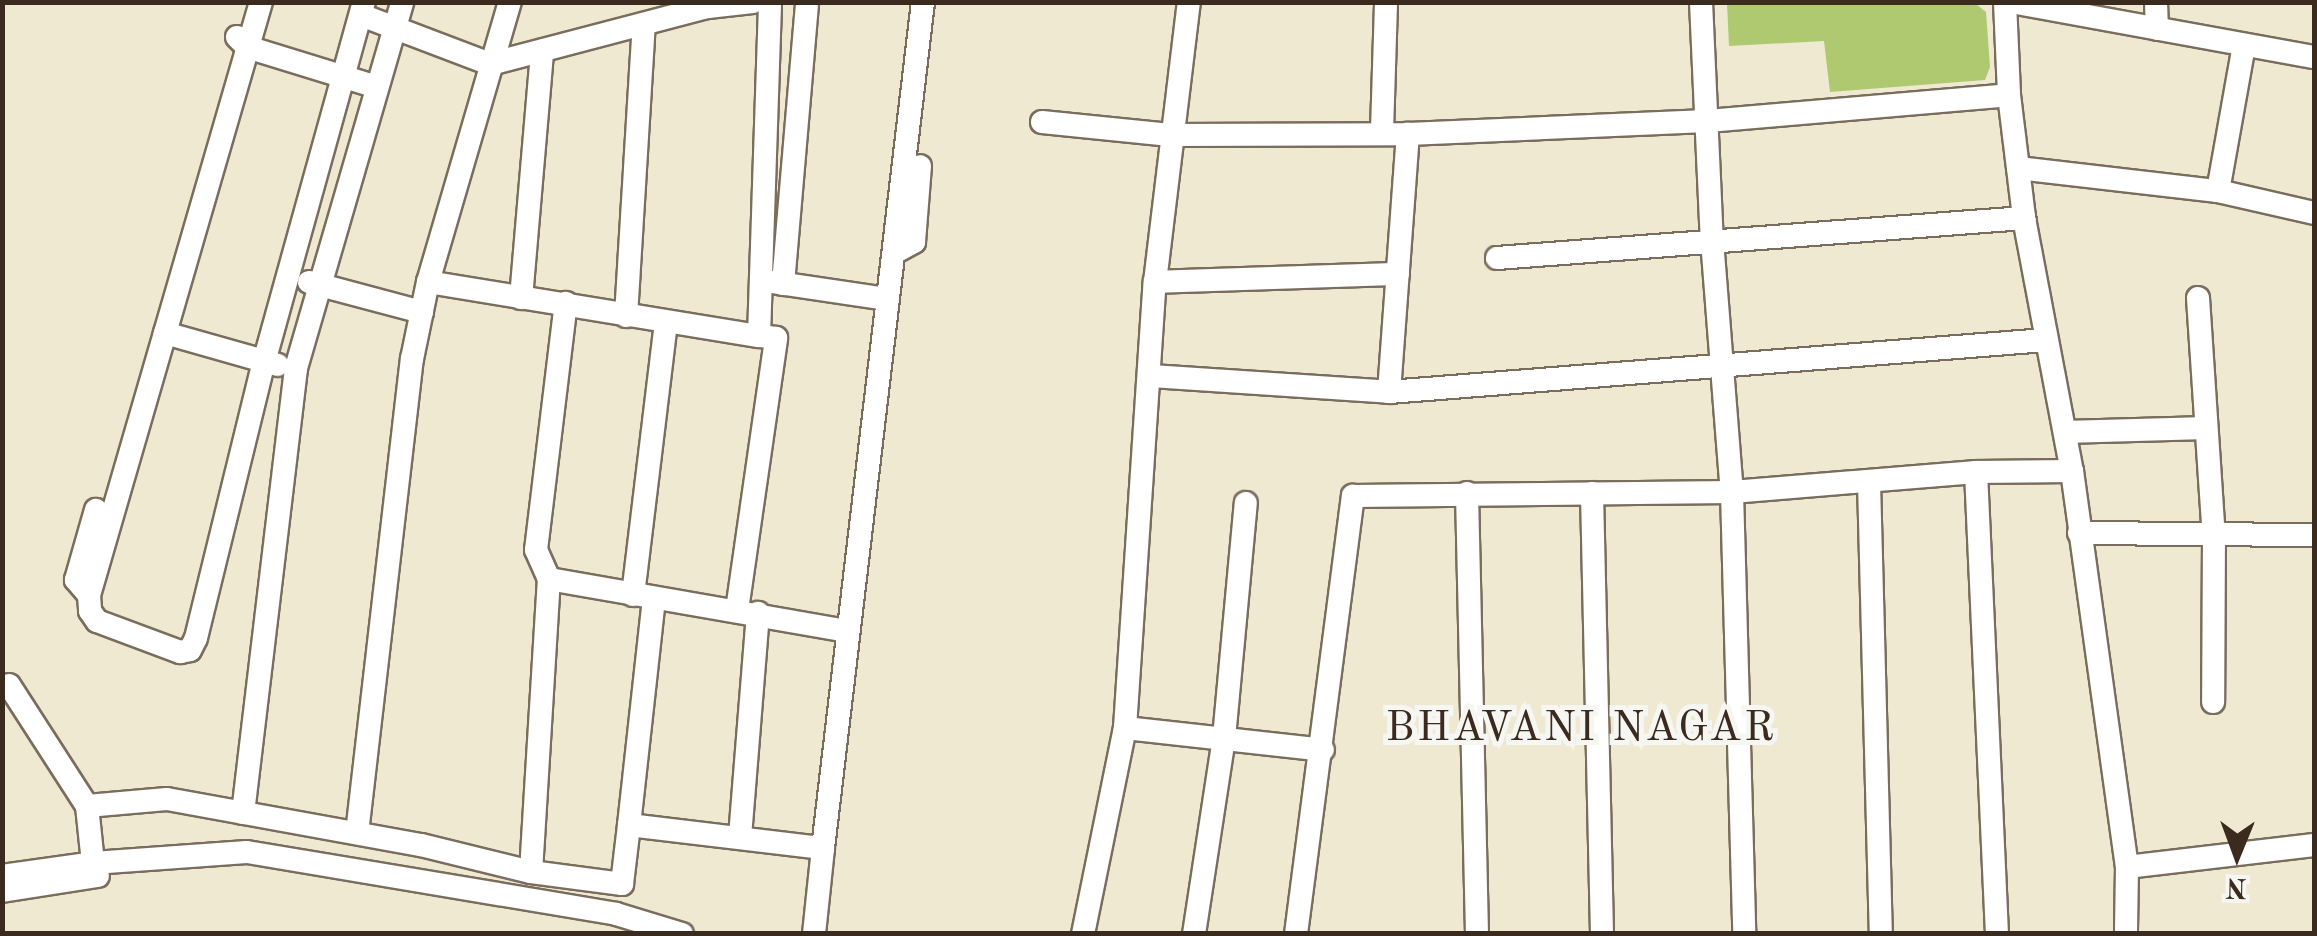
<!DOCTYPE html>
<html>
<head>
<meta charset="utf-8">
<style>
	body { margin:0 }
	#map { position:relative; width:2317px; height:936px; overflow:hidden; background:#efe9d2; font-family:"Old Standard TT",serif }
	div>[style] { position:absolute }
	.green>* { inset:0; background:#aec96f }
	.roads { filter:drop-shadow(2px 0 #7a6d5d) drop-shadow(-2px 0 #7a6d5d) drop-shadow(0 2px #7a6d5d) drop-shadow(0 -2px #7a6d5d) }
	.minor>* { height:22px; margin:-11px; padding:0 11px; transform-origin:11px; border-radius:11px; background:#fff }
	span { translate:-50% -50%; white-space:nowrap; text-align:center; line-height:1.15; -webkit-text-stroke:10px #f6f6f2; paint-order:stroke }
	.neighbourhood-label { font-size:42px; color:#3b2a1e; letter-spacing:2.5px }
	.frame { position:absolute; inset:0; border:5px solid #3b2a1e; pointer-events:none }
	.north { position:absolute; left:2187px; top:806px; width:100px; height:100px; -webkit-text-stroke:8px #f6f6f2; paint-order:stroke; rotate:181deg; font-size:28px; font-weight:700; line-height:40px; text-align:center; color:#3b2a1e }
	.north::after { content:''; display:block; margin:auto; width:35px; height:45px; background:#3b2a1e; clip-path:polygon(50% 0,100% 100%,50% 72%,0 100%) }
</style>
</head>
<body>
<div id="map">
	<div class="green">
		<div style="clip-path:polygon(1727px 3px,1976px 4px,1986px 12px,1990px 67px,1985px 80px,1830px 92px,1824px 41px,1729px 46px)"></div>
	</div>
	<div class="roads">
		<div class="minor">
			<div style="left:261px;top:2px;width:617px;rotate:106.17deg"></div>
			<div style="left:89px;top:595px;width:16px;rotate:86deg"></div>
			<div style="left:90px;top:611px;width:12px;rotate:55deg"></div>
			<div style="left:97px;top:621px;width:89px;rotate:20.5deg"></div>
			<div style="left:180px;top:652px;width:10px;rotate:-11deg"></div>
			<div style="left:190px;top:650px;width:13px;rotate:-63deg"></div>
			<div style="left:196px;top:638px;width:284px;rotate:-76.2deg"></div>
			<div style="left:264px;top:362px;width:374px;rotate:-74.5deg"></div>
			<div style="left:1701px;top:2px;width:238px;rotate:87.4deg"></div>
			<div style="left:1712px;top:240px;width:253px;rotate:85.5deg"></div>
			<div style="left:1732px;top:492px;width:442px;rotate:88.4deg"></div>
			<div style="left:2005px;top:2px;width:93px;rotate:87.5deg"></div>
			<div style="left:2009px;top:95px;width:124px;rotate:83deg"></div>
			<div style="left:2024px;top:218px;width:258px;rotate:79.3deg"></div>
			<div style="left:2072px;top:471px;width:400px;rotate:82.1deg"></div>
			<div style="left:2127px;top:867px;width:67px;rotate:90.9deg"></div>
			<div style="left:2011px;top:2px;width:308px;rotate:10.3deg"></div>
			<div style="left:2156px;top:2px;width:27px;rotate:88deg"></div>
			<div style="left:708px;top:7px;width:45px;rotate:-6.3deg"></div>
			<div style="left:361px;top:15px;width:138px;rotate:20.8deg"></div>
			<div style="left:490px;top:64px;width:225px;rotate:-14.7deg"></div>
			<div style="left:708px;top:7px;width:5px;rotate:-101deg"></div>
			<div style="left:237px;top:37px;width:14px;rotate:45deg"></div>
			<div style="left:247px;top:47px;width:136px;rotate:17.1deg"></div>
			<div style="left:1042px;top:122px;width:129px;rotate:5.8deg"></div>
			<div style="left:1170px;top:135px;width:238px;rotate:-0.2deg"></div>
			<div style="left:1408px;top:134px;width:299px;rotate:-2.5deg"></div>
			<div style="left:1707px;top:121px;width:303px;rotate:-4.9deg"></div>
			<div style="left:1382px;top:131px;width:129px;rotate:-88.2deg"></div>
			<div style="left:2018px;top:168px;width:201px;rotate:6.6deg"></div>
			<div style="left:2218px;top:191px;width:98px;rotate:12.9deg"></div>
			<div style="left:2218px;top:191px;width:148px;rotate:-79.9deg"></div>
			<div style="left:894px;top:253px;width:23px;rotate:-29deg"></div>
			<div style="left:914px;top:242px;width:76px;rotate:-85.5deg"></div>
			<div style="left:1497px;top:258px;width:529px;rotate:-4.34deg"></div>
			<div style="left:309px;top:282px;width:117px;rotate:14.9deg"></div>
			<div style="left:428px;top:282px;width:335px;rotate:9.3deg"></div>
			<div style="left:759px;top:336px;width:334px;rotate:-88.1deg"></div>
			<div style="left:772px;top:282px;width:116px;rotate:8.4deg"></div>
			<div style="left:1155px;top:282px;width:243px;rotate:-1.9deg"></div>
			<div style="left:783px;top:284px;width:283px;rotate:-85.1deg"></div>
			<div style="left:521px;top:298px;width:248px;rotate:-85.1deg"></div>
			<div style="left:2198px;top:298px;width:239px;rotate:86.2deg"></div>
			<div style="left:2214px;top:536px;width:166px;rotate:90.3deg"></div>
			<div style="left:626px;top:316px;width:292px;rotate:-86.5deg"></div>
			<div style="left:165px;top:333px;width:117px;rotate:15.8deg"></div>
			<div style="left:1151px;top:376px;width:239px;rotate:3.8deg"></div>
			<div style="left:1389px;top:392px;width:259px;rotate:-85.8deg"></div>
			<div style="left:1389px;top:392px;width:659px;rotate:-4.53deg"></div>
			<div style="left:2066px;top:432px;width:139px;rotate:-1.6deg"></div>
			<div style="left:1976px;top:472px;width:462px;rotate:87.4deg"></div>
			<div style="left:1869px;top:482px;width:452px;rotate:88.5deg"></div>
			<div style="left:1467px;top:493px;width:441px;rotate:88.7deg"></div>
			<div style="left:1592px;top:493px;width:441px;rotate:88.7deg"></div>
			<div style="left:2079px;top:533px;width:235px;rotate:0.5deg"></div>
			<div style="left:549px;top:579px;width:303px;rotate:9.9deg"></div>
			<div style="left:89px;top:595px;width:20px;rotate:-131deg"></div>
			<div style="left:76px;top:580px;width:73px;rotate:-74.1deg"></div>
			<div style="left:633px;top:595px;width:275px;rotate:-83.1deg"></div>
			<div style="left:737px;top:610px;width:275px;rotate:-81.8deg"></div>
			<div style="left:776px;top:338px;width:17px;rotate:-173deg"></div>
			<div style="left:9px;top:685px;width:144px;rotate:57.2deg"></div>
			<div style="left:87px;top:806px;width:57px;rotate:84deg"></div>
			<div style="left:1125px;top:728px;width:199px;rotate:6.3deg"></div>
			<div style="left:87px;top:806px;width:80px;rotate:-5deg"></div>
			<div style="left:167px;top:799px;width:258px;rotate:10.3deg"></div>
			<div style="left:421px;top:845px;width:113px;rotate:13.8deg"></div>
			<div style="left:531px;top:872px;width:92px;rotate:7.5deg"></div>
			<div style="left:622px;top:884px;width:59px;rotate:-83.2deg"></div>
			<div style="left:629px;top:825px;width:195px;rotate:6.8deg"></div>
			<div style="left:823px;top:848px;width:852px;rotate:-83.26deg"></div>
			<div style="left:243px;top:813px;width:448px;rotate:-83.2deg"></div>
			<div style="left:296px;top:368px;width:381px;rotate:-73.8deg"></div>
			<div style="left:629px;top:825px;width:227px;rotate:-83.7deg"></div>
			<div style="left:357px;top:833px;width:477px;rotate:-83.4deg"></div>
			<div style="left:412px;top:359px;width:79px;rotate:-78.3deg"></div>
			<div style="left:428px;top:282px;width:292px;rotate:-73.7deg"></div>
			<div style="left:740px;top:837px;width:225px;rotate:-85.4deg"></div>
			<div style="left:2127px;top:867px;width:188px;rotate:-6.7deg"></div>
			<div style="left:531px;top:872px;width:294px;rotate:-86.5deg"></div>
			<div style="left:549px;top:579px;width:32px;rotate:-114deg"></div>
			<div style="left:536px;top:550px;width:249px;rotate:-83.1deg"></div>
			<div style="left:2px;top:876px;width:92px;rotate:-8.1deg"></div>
			<div style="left:93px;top:863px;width:154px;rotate:-4.1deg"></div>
			<div style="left:247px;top:852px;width:374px;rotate:9.5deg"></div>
			<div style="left:616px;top:914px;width:69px;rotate:16.9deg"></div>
			<div style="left:2px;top:891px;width:97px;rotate:-8.9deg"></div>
			<div style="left:814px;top:934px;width:86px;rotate:-84deg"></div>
			<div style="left:1083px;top:934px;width:210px;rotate:-78.5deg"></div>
			<div style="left:1125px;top:728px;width:447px;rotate:-86.2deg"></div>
			<div style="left:1155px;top:282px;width:282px;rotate:-83.1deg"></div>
			<div style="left:1194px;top:934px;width:198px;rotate:-81.3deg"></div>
			<div style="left:1224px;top:738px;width:236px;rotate:-84.7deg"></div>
			<div style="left:1296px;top:934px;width:442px;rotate:-82.6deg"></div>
			<div style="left:1353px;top:496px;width:379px;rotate:-0.6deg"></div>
			<div style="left:1732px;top:492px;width:245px;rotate:-4.7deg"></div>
			<div style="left:1976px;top:472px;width:96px;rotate:-0.6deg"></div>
		</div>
	</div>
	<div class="neighbourhood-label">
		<span style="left:1581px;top:729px">BHAVANI NAGAR</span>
	</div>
	<div class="frame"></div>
	<div class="north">N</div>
</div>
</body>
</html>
